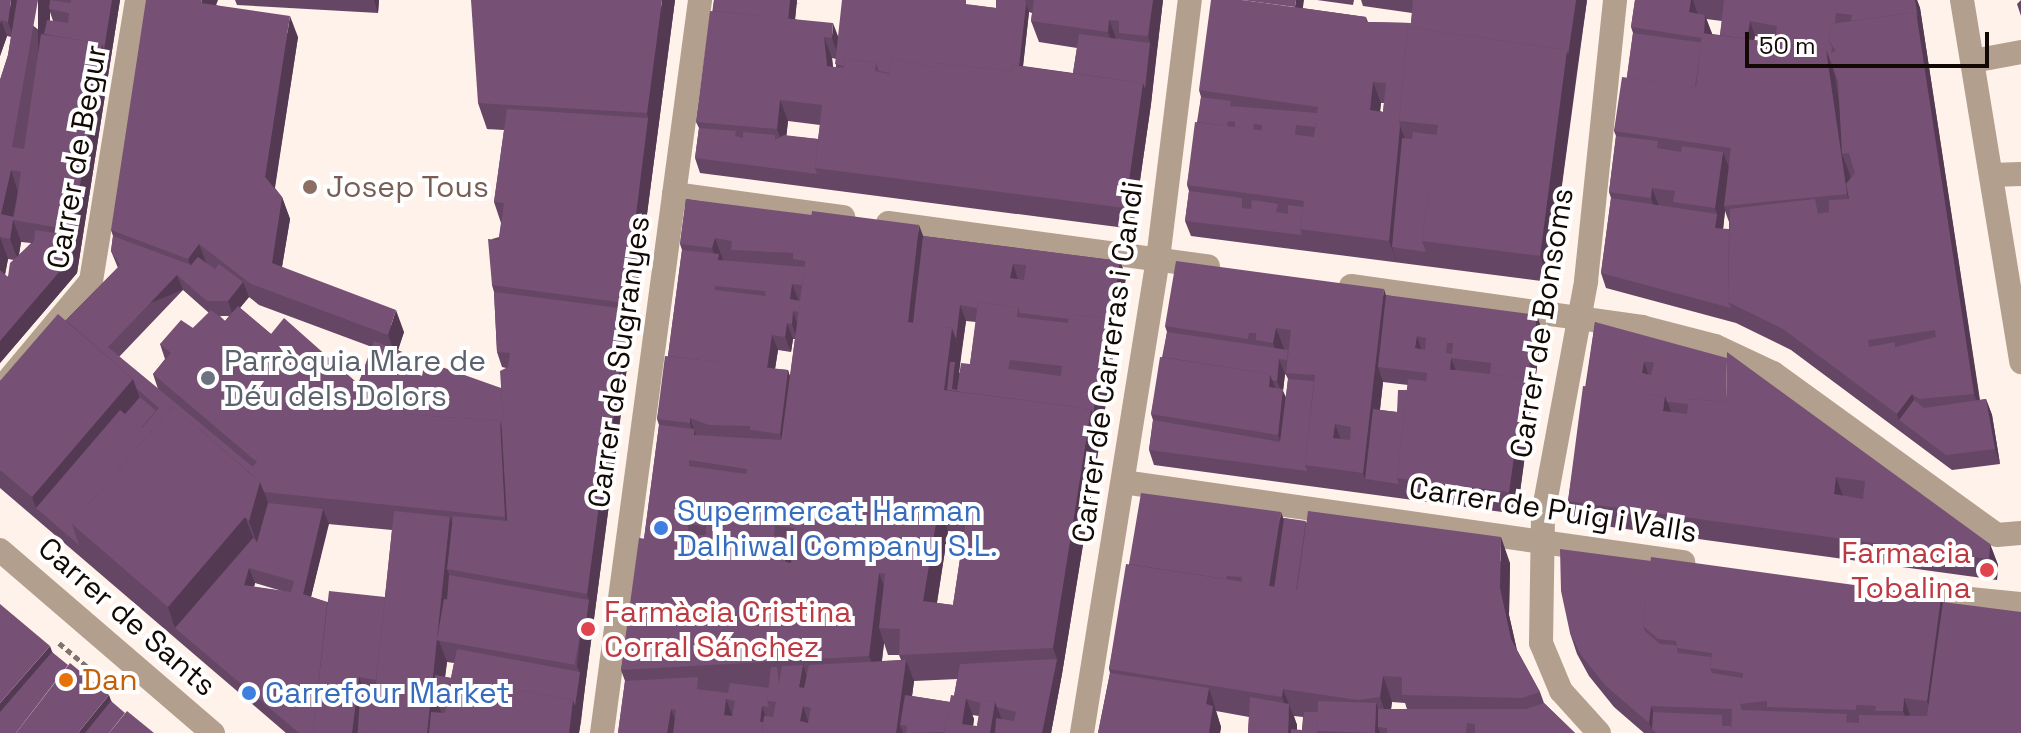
<!DOCTYPE html>
<html>
<head>
<meta charset="utf-8">
<style>
	body { margin:0 }
	#map { position:relative; width:2021px; height:733px; overflow:hidden; background:#fff2ea; font-family:"Space Grotesk",sans-serif }
	div>[style] { position:absolute }
	.path>* { height:5px; margin-top:-2.5px; transform-origin:0; background:repeating-linear-gradient(90deg,#7e736d 0 6px,transparent 0 10px) }
	.minor>* { height:24px; margin:-12px; padding:0 12px; transform-origin:12px; border-radius:12px; background:#b29f8e }
	.wall>* { inset:0; background:#654665 }
	.shaded-wall>* { inset:0; background:#533952; transform-origin:0 0 }
	.building>* { inset:0; background:#765175; transform-origin:0 0 }
	.dots>* { width:22px; height:22px; translate:-50% -50%; box-sizing:border-box; border:4px solid #fff; border-radius:50% }
	span { translate:-50% -50%; white-space:nowrap; text-align:center; line-height:1.15; -webkit-text-stroke:8px #fff; paint-order:stroke }
	.street-label { font-size:30px; color:#130904 }
	.education-label { font-size:30px; color:#785e54 }
	.left { translate:0 -50%; text-align:left }
	.worship-label { font-size:30px; color:#5b616d }
	.shop-label { font-size:30px; color:#366cbe }
	.health-label { font-size:30px; color:#be3a42 }
	.right { translate:-100% -50%; text-align:right }
	.food-label { font-size:30px; color:#c56008 }
	.scale { position:absolute; left:1745px; top:32px; width:244px; height:36px; box-sizing:border-box; border:4px solid #130904; border-top:0; padding-left:10px; font-size:24px; line-height:28px; white-space:nowrap; color:#130904; -webkit-text-stroke:6px #fff; paint-order:stroke }
</style>
</head>
<body>
<div id="map">
	<div class="path">
		<div style="left:59px;top:643px;width:39px;rotate:40deg"></div>
	</div>
	<div class="minor">
		<div style="left:1962px;top:0;width:367px;rotate:80.7deg"></div>
		<div style="left:1973px;top:61px;width:49px;rotate:-10.6deg"></div>
		<div style="left:1991px;top:175px;width:30px;rotate:-2deg"></div>
		<div style="left:674px;top:194px;width:171px;rotate:7.8deg"></div>
		<div style="left:888px;top:223px;width:323px;rotate:7.7deg"></div>
		<div style="left:1351px;top:286px;width:294px;rotate:8deg"></div>
		<div style="left:1642px;top:327px;width:75px;rotate:14.6deg"></div>
		<div style="left:1715px;top:346px;width:64px;rotate:25deg"></div>
		<div style="left:1773px;top:373px;width:276px;rotate:35.9deg"></div>
		<div style="left:1997px;top:535px;width:24px;rotate:-5deg"></div>
		<div style="left:0;top:390px;width:142px;rotate:-50.1deg"></div>
		<div style="left:91px;top:281px;width:285px;rotate:-80.7deg"></div>
		<div style="left:1123px;top:482px;width:566px;rotate:8.13deg"></div>
		<div style="left:0;top:550px;width:281px;rotate:40.7deg"></div>
		<div style="left:1910px;top:593px;width:112px;rotate:5.7deg"></div>
		<div style="left:602px;top:733px;width:740px;rotate:-82.38deg"></div>
		<div style="left:1082px;top:733px;width:480px;rotate:-80.9deg"></div>
		<div style="left:1158px;top:259px;width:261px;rotate:-83deg"></div>
		<div style="left:1599px;top:733px;width:57px;rotate:-132.1deg"></div>
		<div style="left:1561px;top:691px;width:52px;rotate:-112.6deg"></div>
		<div style="left:1541px;top:643px;width:129px;rotate:-89.1deg"></div>
		<div style="left:1543px;top:514px;width:237px;rotate:-79.5deg"></div>
		<div style="left:1586px;top:281px;width:282px;rotate:-84.1deg"></div>
	</div>
	<div class="wall">
		<div style="clip-path:polygon(evenodd,0 0,44px 34px,53px 21px,49px 9px,50px 0,120px 0,77px 273px,0 363px,0 80px,8px 55px,11px 37px,7px 36px,0 56px,0 0,21px 242px,31px 243px,19px 255px,21px 242px,0 0,8px 259px,14px 260px,8px 277px,5px 275px,8px 259px)"></div>
		<div style="clip-path:polygon(235px 0,379px 0,378px 13px,237px 5px)"></div>
		<div style="clip-path:polygon(evenodd,675px 0,579px 733px,286px 733px,0 488px,0 381px,66px 320px,118px 268px,111px 251px,113px 236px,111px 230px,216px 5px,298px 37px,275px 188px,282px 197px,290px 219px,282px 267px,404px 332px,398px 350px,416px 364px,413px 374px,422px 376px,501px 388px,506px 368px,502px 367px,497px 352px,494px 292px,492px 285px,492px 239px,499px 237px,501px 223px,494px 202px,504px 130px,487px 129px,478px 103px,675px 0,183px 290px,209px 313px,193px 328px,160px 344px,165px 359px,153px 374px,158px 389px,119px 357px,183px 290px,675px 0,249px 297px,259px 305px,372px 347px,359px 382px,361px 386px,271px 334px,240px 308px,249px 297px,675px 0,220px 316px,229px 316px,225px 321px,220px 316px,675px 0,328px 524px,392px 530px,385px 597px,327px 602px,311px 597px,328px 524px,675px 0,255px 583px,282px 591px,254px 587px,255px 583px,675px 0,447px 662px,454px 663px,451px 678px,445px 677px,447px 662px)"></div>
		<div style="clip-path:polygon(evenodd,714px 0,797px 0,795px 19px,838px 37px,970px 5px,996px 8px,996px 0,1163px 0,1151px 104px,1133px 229px,700px 173px,695px 158px,699px 128px,696px 122px,714px 0,1029px 12px,1032px 13px,1031px 21px,1039px 42px,1077px 48px,1073px 73px,1023px 66px,1029px 12px,714px 0,832px 58px,836px 59px,836px 67px,833px 67px,832px 58px,714px 0,788px 121px,820px 125px,818px 139px,786px 136px,788px 121px)"></div>
		<div style="clip-path:polygon(1317px 0,1354px 0,1353px 5px)"></div>
		<div style="clip-path:polygon(evenodd,1361px 0,1587px 0,1549px 282px,1191px 236px,1185px 221px,1189px 191px,1187px 185px,1201px 97px,1199px 90px,1302px 8px,1366px 17px,1368px 22px,1411px 23px,1412px 13px,1363px 6px,1361px 0,1381px 103px,1384px 103px,1383px 112px,1380px 111px,1381px 103px)"></div>
		<div style="clip-path:polygon(evenodd,1635px 0,1917px 0,1920px 8px,1980px 400px,1986px 399px,1992px 415px,2000px 464px,1952px 470px,1791px 350px,1736px 323px,1606px 288px,1601px 273px,1611px 198px,1609px 192px,1616px 136px,1614px 131px,1627px 78px,1633px 33px,1631px 27px,1635px 0,1706px 19px,1722px 21px,1720px 35px,1712px 34px,1706px 19px,1635px 0,1755px 36px,1775px 40px,1775px 43px,1754px 40px,1755px 36px,1635px 0,1725px 211px,1729px 222px,1729px 229px,1723px 229px,1725px 211px)"></div>
		<div style="clip-path:polygon(2021px 0,2021px 16px,2017px 4px)"></div>
		<div style="clip-path:polygon(evenodd,686px 199px,923px 236px,1120px 261px,1126px 277px,1062px 674px,1051px 733px,618px 733px,625px 681px,621px 670px,644px 539px,659px 425px,657px 419px,668px 356px,682px 250px,680px 244px,686px 199px,966px 321px,976px 322px,970px 364px,959px 373px,966px 321px,686px 199px,793px 339px,795px 339px,790px 377px,788px 370px,775px 369px,778px 350px,791px 352px,793px 339px,686px 199px,948px 531px,964px 532px,953px 605px,937px 603px,948px 531px,686px 199px,884px 643px,888px 655px,899px 655px,901px 660px,882px 661px,884px 643px,686px 199px,957px 679px,954px 696px,950px 702px,912px 696px,914px 681px,957px 679px,686px 199px,972px 715px,979px 716px,977px 726px,973px 726px,974px 719px,972px 715px)"></div>
		<div style="clip-path:polygon(evenodd,1386px 295px,1542px 330px,1517px 514px,1154px 465px,1149px 450px,1153px 420px,1151px 414px,1167px 332px,1165px 326px,1386px 295px,1285px 374px,1286px 375px,1288px 379px,1286px 397px,1283px 391px,1285px 374px,1386px 295px,1383px 382px,1408px 385px,1407px 390px,1397px 412px,1380px 410px,1383px 382px)"></div>
		<div style="clip-path:polygon(1595px 322px,1990px 544px,1998px 565px,1997px 580px,1575px 522px,1568px 501px)"></div>
		<div style="clip-path:polygon(evenodd,1284px 518px,1510px 563px,1509px 615px,1517px 650px,1540px 692px,1544px 703px,1575px 733px,1248px 733px,1249px 717px,1216px 711px,1221px 727px,1220px 733px,1098px 733px,1110px 673px,1109px 669px,1129px 564px,1284px 518px,1392px 702px,1405px 703px,1407px 709px,1391px 709px,1392px 702px,1284px 518px,1294px 716px,1303px 717px,1302px 730px,1297px 730px,1297px 725px,1294px 716px)"></div>
		<div style="clip-path:polygon(1651px 561px,1941px 597px,2021px 733px,1644px 733px,1614px 707px,1589px 676px,1577px 654px,1570px 633px)"></div>
	</div>
	<div class="shaded-wall">
		<div style="clip-path:polygon(11px 0,19px 0,14px 38px,8px 22px)"></div>
		<div style="left:38px;top:0;width:12px;height:149px"></div>
		<div style="clip-path:polygon(112px 0,120px 0,77px 273px,0 363px,0 341px,76px 236px,73px 230px,102px 44px)"></div>
		<div style="clip-path:polygon(202px 0,218px 0,209px 24px,201px 3px)"></div>
		<div style="clip-path:polygon(374px 0,379px 0,378px 13px)"></div>
		<div style="clip-path:polygon(662px 0,675px 0,616px 452px,611px 437px,627px 309px,625px 303px,648px 118px,647px 113px)"></div>
		<div style="clip-path:polygon(790px 0,797px 0,793px 40px,788px 25px)"></div>
		<div style="clip-path:polygon(1153px 0,1163px 0,1156px 58px,1148px 36px)"></div>
		<div style="clip-path:polygon(1296px 0,1304px 0,1300px 28px,1294px 13px)"></div>
		<div style="clip-path:polygon(1576px 0,1587px 0,1576px 76px,1568px 55px)"></div>
		<div style="clip-path:polygon(1691px 0,1693px 0,1699px 18px,1689px 12px)"></div>
		<div style="clip-path:polygon(1915px 0,1917px 0,1920px 8px,1982px 416px,1974px 394px,1916px 12px)"></div>
		<div style="clip-path:polygon(1026px 4px,1029px 12px,1020px 93px,1017px 85px)"></div>
		<div style="clip-path:polygon(1705px 15px,1713px 36px,1704px 38px)"></div>
		<div style="clip-path:polygon(290px 16px,298px 37px,273px 198px,265px 177px)"></div>
		<div style="clip-path:polygon(1px 20px,7px 36px,0 56px,0 24px)"></div>
		<div style="clip-path:polygon(1109px 20px,1117px 41px,1116px 53px,1108px 32px)"></div>
		<div style="clip-path:polygon(1750px 21px,1755px 36px,1751px 64px,1746px 49px)"></div>
		<div style="clip-path:polygon(833px 23px,841px 44px,840px 59px,832px 38px)"></div>
		<div style="clip-path:polygon(824px 37px,832px 58px,835px 88px,827px 66px)"></div>
		<div style="clip-path:polygon(1150px 43px,1156px 58px,1151px 104px,1133px 229px,1125px 208px,1143px 83px)"></div>
		<div style="clip-path:polygon(1567px 50px,1576px 76px,1549px 282px,1540px 256px)"></div>
		<div style="clip-path:polygon(1826px 50px,1835px 76px,1847px 153px,1842px 154px,1850px 175px,1856px 220px,1847px 194px)"></div>
		<div style="clip-path:polygon(1373px 82px,1381px 103px,1378px 132px,1370px 110px)"></div>
		<div style="clip-path:polygon(780px 100px,788px 121px,785px 150px,777px 129px)"></div>
		<div style="clip-path:polygon(1400px 126px,1408px 147px,1392px 247px,1397px 262px,1389px 241px)"></div>
		<div style="clip-path:polygon(1723px 152px,1731px 173px,1724px 206px,1725px 211px,1723px 230px,1715px 208px)"></div>
		<div style="clip-path:polygon(11px 170px,18px 192px,9px 235px,1px 214px)"></div>
		<div style="clip-path:polygon(1652px 188px,1660px 209px,1658px 219px,1651px 198px)"></div>
		<div style="clip-path:polygon(282px 197px,290px 219px,279px 284px,272px 263px)"></div>
		<div style="clip-path:polygon(1717px 214px,1723px 230px,1715px 228px)"></div>
		<div style="clip-path:polygon(13px 220px,21px 242px,18px 260px,10px 239px)"></div>
		<div style="clip-path:polygon(919px 225px,929px 251px,912px 333px,908px 322px)"></div>
		<div style="clip-path:polygon(0 237px,8px 259px,3px 284px,0 275px)"></div>
		<div style="clip-path:polygon(715px 238px,723px 260px,720px 269px,712px 248px)"></div>
		<div style="clip-path:polygon(199px 244px,207px 265px,196px 280px,188px 259px)"></div>
		<div style="clip-path:polygon(1120px 261px,1126px 277px,1101px 435px,1093px 414px,1108px 318px)"></div>
		<div style="clip-path:polygon(1013px 264px,1018px 280px,1010px 278px)"></div>
		<div style="left:177px;top:275px;width:16px;height:100px;rotate:68deg"></div>
		<div style="clip-path:polygon(243px 282px,249px 297px,233px 316px,228px 301px)"></div>
		<div style="clip-path:polygon(792px 284px,798px 299px,796px 312px,790px 299px)"></div>
		<div style="clip-path:polygon(1384px 289px,1391px 311px,1378px 367px,1383px 382px,1372px 480px,1365px 479px,1363px 473px)"></div>
		<div style="clip-path:polygon(960px 305px,966px 321px,961px 354px,956px 339px)"></div>
		<div style="clip-path:polygon(396px 310px,404px 332px,396px 356px,388px 335px)"></div>
		<div style="clip-path:polygon(793px 311px,798px 326px,797px 339px,792px 324px)"></div>
		<div style="clip-path:polygon(1537px 315px,1542px 330px,1517px 514px,1509px 492px,1525px 378px)"></div>
		<div style="clip-path:polygon(787px 323px,793px 339px,791px 352px,785px 337px)"></div>
		<div style="clip-path:polygon(952px 328px,961px 354px,959px 373px,961px 397px,944px 390px)"></div>
		<div style="clip-path:polygon(1276px 328px,1284px 349px,1279px 359px,1273px 343px)"></div>
		<div style="clip-path:polygon(772px 335px,778px 350px,772px 388px,766px 373px)"></div>
		<div style="clip-path:polygon(1417px 336px,1422px 352px,1415px 348px)"></div>
		<div style="clip-path:polygon(413px 356px,416px 364px,411px 380px,408px 372px)"></div>
		<div style="clip-path:polygon(1451px 358px,1457px 373px,1449px 376px)"></div>
		<div style="clip-path:polygon(1279px 359px,1285px 374px,1283px 391px,1290px 410px,1286px 457px,1278px 435px,1282px 394px,1277px 381px)"></div>
		<div style="clip-path:polygon(1644px 362px,1649px 377px,1642px 373px)"></div>
		<div style="clip-path:polygon(788px 370px,795px 392px,788px 455px,780px 434px)"></div>
		<div style="clip-path:polygon(1270px 374px,1278px 395px,1269px 387px)"></div>
		<div style="clip-path:polygon(133px 379px,142px 405px,36px 508px,32px 497px)"></div>
		<div style="clip-path:polygon(1912px 394px,1920px 416px,1899px 420px,1897px 414px)"></div>
		<div style="clip-path:polygon(1665px 396px,1673px 417px,1663px 411px)"></div>
		<div style="clip-path:polygon(1986px 399px,1992px 415px,2000px 464px,1995px 449px)"></div>
		<div style="clip-path:polygon(1091px 409px,1101px 435px,1062px 674px,1051px 733px,1042px 733px,1057px 659px,1053px 648px)"></div>
		<div style="clip-path:polygon(690px 418px,699px 445px,694px 435px,690px 423px)"></div>
		<div style="clip-path:polygon(500px 421px,506px 439px,515px 543px,505px 517px)"></div>
		<div style="clip-path:polygon(1335px 424px,1343px 446px,1333px 438px)"></div>
		<div style="clip-path:polygon(609px 431px,616px 452px,585px 687px,577px 666px,582px 624px,589px 600px,587px 594px)"></div>
		<div style="clip-path:polygon(261px 473px,264px 491px,273px 518px,262px 557px,249px 521px)"></div>
		<div style="clip-path:polygon(1836px 477px,1844px 499px,1834px 494px)"></div>
		<div style="clip-path:polygon(939px 505px,948px 531px,933px 627px,923px 601px)"></div>
		<div style="clip-path:polygon(323px 509px,329px 524px,308px 609px,303px 594px)"></div>
		<div style="clip-path:polygon(1281px 512px,1289px 533px,1272px 596px,1269px 587px)"></div>
		<div style="clip-path:polygon(245px 517px,259px 553px,175px 628px,168px 607px)"></div>
		<div style="clip-path:polygon(450px 517px,460px 543px,447px 569px,455px 590px,439px 641px,447px 662px,443px 693px,434px 691px,441px 712px,439px 733px,427px 733px)"></div>
		<div style="clip-path:polygon(787px 537px,793px 552px,790px 582px,785px 567px)"></div>
		<div style="clip-path:polygon(1501px 537px,1510px 563px,1509px 615px,1520px 665px,1511px 639px,1500px 588px)"></div>
		<div style="clip-path:polygon(1990px 544px,1998px 565px,1997px 580px,1989px 559px)"></div>
		<div style="clip-path:polygon(249px 568px,255px 583px,250px 600px,244px 585px)"></div>
		<div style="clip-path:polygon(879px 573px,889px 600px,879px 628px,884px 643px,879px 683px,869px 656px)"></div>
		<div style="clip-path:polygon(1941px 597px,1951px 623px,1937px 727px,1927px 701px)"></div>
		<div style="clip-path:polygon(50px 646px,58px 667px,0 733px,0 703px)"></div>
		<div style="clip-path:polygon(906px 660px,914px 681px,908px 727px,907px 726px,900px 725px,903px 733px,896px 733px)"></div>
		<div style="clip-path:polygon(803px 665px,810px 686px,807px 708px,799px 687px)"></div>
		<div style="clip-path:polygon(580px 672px,585px 687px,581px 722px,575px 706px)"></div>
		<div style="clip-path:polygon(1383px 676px,1392px 702px,1389px 724px,1380px 697px)"></div>
		<div style="clip-path:polygon(359px 677px,367px 699px,362px 733px,352px 733px)"></div>
		<div style="clip-path:polygon(1209px 688px,1221px 727px,1220px 733px,1209px 733px,1206px 704px)"></div>
		<div style="clip-path:polygon(1283px 689px,1297px 725px,1297px 733px,1288px 733px,1289px 717px,1282px 697px)"></div>
		<div style="clip-path:polygon(109px 695px,117px 716px,103px 733px,78px 733px)"></div>
		<div style="clip-path:polygon(966px 698px,974px 719px,972px 733px,962px 724px)"></div>
		<div style="clip-path:polygon(1904px 698px,1913px 724px,1911px 733px,1903px 711px)"></div>
		<div style="clip-path:polygon(726px 699px,732px 715px,729px 731px,724px 715px)"></div>
		<div style="clip-path:polygon(573px 700px,581px 722px,579px 733px,569px 733px)"></div>
		<div style="clip-path:polygon(995px 702px,1003px 723px,1002px 733px,990px 733px)"></div>
		<div style="clip-path:polygon(1376px 703px,1384px 725px,1378px 727px,1380px 733px,1375px 733px)"></div>
		<div style="clip-path:polygon(762px 706px,767px 721px,760px 722px)"></div>
		<div style="clip-path:polygon(803px 706px,810px 727px,800px 721px)"></div>
		<div style="clip-path:polygon(1651px 706px,1658px 727px,1652px 729px,1649px 723px)"></div>
		<div style="clip-path:polygon(671px 709px,677px 724px,675px 733px,667px 733px)"></div>
	</div>
	<div class="building">
		<div style="clip-path:polygon(0 0,11px 0,8px 22px,1px 20px,0 24px)"></div>
		<div style="clip-path:polygon(evenodd,17px 0,38px 0,12px 147px,24px 149px,41px 34px,102px 44px,73px 230px,13px 220px,10px 239px,0 237px,0 240px,0 80px,8px 55px,17px 0,11px 170px,21px 172px,14px 217px,1px 214px,11px 170px)"></div>
		<div style="clip-path:polygon(50px 0,70px 3px,71px 0,112px 0,104px 50px,102px 44px,44px 34px,47px 20px,68px 23px,69px 13px,49px 9px)"></div>
		<div style="clip-path:polygon(146px 0,202px 0,201px 3px,290px 16px,265px 177px,282px 197px,272px 263px,396px 310px,388px 335px,251px 284px,199px 244px,188px 259px,111px 230px)"></div>
		<div style="clip-path:polygon(471px 0,662px 0,647px 113px,478px 103px)"></div>
		<div style="clip-path:polygon(714px 0,790px 0,788px 19px,713px 11px)"></div>
		<div style="clip-path:polygon(842px 0,966px 0,966px 4px,996px 8px,996px 0,1025px 0,1026px 4px,1019px 66px,1013px 65px,1012px 71px,937px 63px,937px 68px,891px 58px,889px 73px,879px 71px,876px 63px,845px 59px,844px 66px,835px 64px)"></div>
		<div style="clip-path:polygon(1034px 0,1153px 0,1148px 36px,1119px 33px,1119px 21px,1109px 20px,1108px 32px,1031px 21px)"></div>
		<div style="clip-path:polygon(evenodd,1211px 0,1242px 0,1366px 17px,1366px 22px,1411px 23px,1413px 0,1576px 0,1568px 55px,1567px 50px,1408px 27px,1399px 121px,1400px 126px,1389px 241px,1300px 229px,1304px 201px,1187px 185px,1195px 122px,1314px 137px,1318px 107px,1199px 90px,1211px 0,1373px 82px,1386px 83px,1383px 112px,1370px 110px,1373px 82px)"></div>
		<div style="clip-path:polygon(1242px 0,1296px 0,1295px 7px)"></div>
		<div style="clip-path:polygon(1635px 0,1691px 0,1689px 12px,1705px 15px,1704px 33px,1702px 33px,1702px 38px,1631px 27px)"></div>
		<div style="clip-path:polygon(1724px 0,1915px 0,1918px 18px,1916px 12px,1851px 21px,1852px 15px,1836px 13px,1835px 23px,1831px 24px,1829px 41px,1832px 47px,1831px 53px,1828px 54px,1826px 50px,1775px 43px,1777px 26px,1750px 21px,1747px 39px,1720px 35px)"></div>
		<div style="clip-path:polygon(710px 11px,833px 23px,832px 38px,824px 37px,827px 66px,844px 68px,845px 59px,876px 63px,875px 71px,889px 74px,891px 58px,937px 68px,937px 63px,1012px 71px,1013px 65px,1143px 83px,1125px 208px,815px 168px,822px 105px,780px 100px,777px 129px,696px 122px)"></div>
		<div style="clip-path:polygon(evenodd,1916px 12px,1974px 394px,1919px 399px,1912px 394px,1897px 414px,1783px 329px,1728px 302px,1730px 209px,1815px 199px,1818px 214px,1829px 212px,1829px 200px,1849px 199px,1846px 184px,1855px 173px,1849px 153px,1842px 154px,1838px 81px,1828px 54px,1836px 51px,1829px 41px,1831px 24px,1916px 12px,1935px 330px,1936px 337px,1895px 347px,1895px 342px,1869px 347px,1868px 340px,1935px 330px)"></div>
		<div style="clip-path:polygon(1408px 27px,1567px 50px,1540px 256px,1422px 241px,1438px 125px,1399px 121px)"></div>
		<div style="left:1633px;top:33px;width:69px;height:45px;rotate:8deg"></div>
		<div style="clip-path:polygon(1702px 33px,1826px 50px,1847px 194px,1724px 206px,1731px 148px,1614px 131px,1622px 77px,1696px 87px)"></div>
		<div style="clip-path:polygon(1079px 34px,1150px 43px,1145px 89px,1143px 83px,1073px 73px)"></div>
		<div style="clip-path:polygon(1201px 97px,1231px 101px,1230px 106px,1318px 113px,1315px 127px,1296px 125px,1295px 135px,1261px 131px,1262px 125px,1254px 124px,1253px 130px,1235px 127px,1235px 122px,1228px 121px,1227px 126px,1198px 122px)"></div>
		<div style="clip-path:polygon(507px 109px,648px 118px,625px 303px,492px 285px,488px 239px,499px 240px,504px 203px,494px 202px)"></div>
		<div style="clip-path:polygon(699px 128px,736px 131px,735px 136px,743px 138px,743px 132px,775px 135px,775px 140px,784px 135px,818px 139px,815px 168px,817px 174px,695px 158px)"></div>
		<div style="clip-path:polygon(1413px 132px,1437px 135px,1422px 241px,1426px 252px,1392px 247px,1402px 138px,1412px 139px)"></div>
		<div style="clip-path:polygon(1616px 136px,1658px 141px,1657px 148px,1681px 152px,1682px 146px,1723px 152px,1715px 208px,1673px 202px,1675px 191px,1652px 188px,1651px 198px,1609px 192px)"></div>
		<div style="clip-path:polygon(1189px 191px,1242px 198px,1242px 208px,1251px 209px,1252px 200px,1278px 204px,1276px 212px,1288px 214px,1288px 205px,1303px 207px,1300px 229px,1302px 235px,1185px 221px)"></div>
		<div style="clip-path:polygon(1611px 198px,1717px 214px,1715px 228px,1729px 229px,1728px 302px,1731px 308px,1601px 273px)"></div>
		<div style="clip-path:polygon(686px 199px,812px 215px,806px 261px,793px 259px,793px 253px,731px 250px,732px 241px,715px 238px,712px 248px,680px 244px)"></div>
		<div style="clip-path:polygon(evenodd,812px 211px,919px 225px,908px 322px,952px 328px,944px 390px,1091px 409px,1053px 648px,899px 655px,900px 629px,879px 628px,885px 574px,879px 573px,869px 656px,621px 670px,639px 538px,781px 556px,781px 561px,791px 563px,794px 528px,770px 525px,812px 211px,939px 505px,968px 507px,953px 605px,923px 601px,939px 505px)"></div>
		<div style="clip-path:polygon(35px 230px,76px 236px,72px 257px,0 341px,0 270px,8px 277px,10px 263px,34px 241px)"></div>
		<div style="clip-path:polygon(113px 236px,191px 265px,198px 257px,215px 269px,219px 264px,243px 282px,228px 301px,207px 301px,177px 275px,108px 347px,253px 467px,248px 471px,173px 406px,72px 524px,79px 545px,36px 508px,120px 410px,142px 428px,159px 408px,137px 389px,133px 379px,66px 320px,120px 265px,111px 251px)"></div>
		<div style="clip-path:polygon(evenodd,923px 236px,1120px 261px,1110px 324px,1108px 318px,1069px 314px,1069px 319px,1020px 313px,1018px 307px,978px 302px,977px 308px,960px 305px,956px 339px,952px 328px,913px 323px,923px 236px,1013px 264px,1026px 265px,1024px 280px,1010px 278px,1013px 264px)"></div>
		<div style="clip-path:polygon(evenodd,682px 250px,719px 254px,718px 260px,805px 267px,802px 285px,792px 284px,790px 299px,800px 301px,799px 312px,793px 311px,792px 324px,787px 323px,785px 337px,772px 335px,767px 368px,668px 356px,682px 250px,715px 286px,765px 291px,766px 296px,715px 290px,715px 286px)"></div>
		<div style="clip-path:polygon(evenodd,1176px 261px,1384px 289px,1363px 473px,1305px 465px,1315px 375px,1286px 373px,1291px 330px,1276px 328px,1273px 343px,1256px 340px,1256px 333px,1249px 333px,1248px 339px,1165px 326px,1176px 261px,1335px 424px,1351px 427px,1350px 440px,1333px 438px,1335px 424px)"></div>
		<div style="clip-path:polygon(494px 292px,627px 309px,611px 437px,609px 431px,503px 417px,500px 371px,508px 367px,510px 353px,497px 352px)"></div>
		<div style="clip-path:polygon(evenodd,1386px 295px,1537px 315px,1527px 385px,1525px 378px,1490px 374px,1491px 363px,1451px 358px,1450px 370px,1428px 367px,1428px 373px,1378px 367px,1386px 295px,1417px 336px,1426px 338px,1425px 350px,1415px 348px,1417px 336px,1386px 295px,1447px 343px,1453px 343px,1452px 354px,1446px 353px,1447px 343px)"></div>
		<div style="clip-path:polygon(evenodd,978px 302px,1018px 307px,1017px 317px,1068px 323px,1069px 314px,1108px 318px,1093px 414px,1091px 409px,947px 390px,950px 362px,955px 362px,952px 389px,957px 390px,961px 363px,970px 364px,978px 302px,1010px 360px,1062px 366px,1061px 376px,1008px 369px,1010px 360px)"></div>
		<div style="clip-path:polygon(238px 306px,271px 334px,284px 318px,373px 397px,388px 389px,404px 414px,500px 421px,505px 517px,264px 492px,260px 482px,248px 471px,257px 462px,153px 374px,171px 353px,160px 344px,181px 320px,193px 328px,211px 310px,225px 321px)"></div>
		<div style="clip-path:polygon(58px 314px,133px 379px,32px 497px,0 470px,0 381px)"></div>
		<div style="clip-path:polygon(evenodd,1595px 322px,1727px 358px,1726px 402px,1689px 399px,1689px 404px,1667px 402px,1665px 396px,1586px 387px,1595px 322px,1644px 362px,1654px 362px,1651px 375px,1642px 373px,1644px 362px)"></div>
		<div style="clip-path:polygon(1167px 332px,1288px 350px,1287px 360px,1279px 359px,1277px 381px,1272px 380px,1270px 374px,1163px 357px)"></div>
		<div style="clip-path:polygon(374px 341px,413px 356px,408px 372px,422px 376px,425px 361px,501px 388px,503px 417px,501px 416px,501px 426px,500px 421px,404px 414px,396px 402px,397px 396px,391px 394px,388px 389px,384px 391px,359px 382px)"></div>
		<div style="clip-path:polygon(evenodd,1727px 352px,1990px 544px,1989px 559px,1568px 501px,1583px 386px,1665px 396px,1663px 411px,1687px 414px,1689px 399px,1726px 402px,1727px 352px,1836px 477px,1865px 481px,1863px 499px,1834px 494px,1836px 477px)"></div>
		<div style="clip-path:polygon(665px 356px,788px 370px,780px 434px,750px 430px,750px 426px,709px 425px,690px 418px,690px 423px,657px 419px)"></div>
		<div style="clip-path:polygon(1160px 357px,1270px 374px,1269px 387px,1283px 389px,1278px 435px,1151px 414px)"></div>
		<div style="clip-path:polygon(1428px 367px,1525px 378px,1509px 492px,1397px 478px,1408px 379px,1426px 381px)"></div>
		<div style="clip-path:polygon(1288px 379px,1314px 381px,1305px 465px,1307px 471px,1149px 450px,1153px 420px,1280px 442px)"></div>
		<div style="clip-path:polygon(1398px 390px,1407px 390px,1397px 478px,1399px 484px,1365px 479px,1373px 409px,1397px 412px)"></div>
		<div style="left:140px;top:397px;width:21px;height:23px;rotate:41deg"></div>
		<div style="clip-path:polygon(1986px 399px,1995px 449px,1946px 455px,1899px 420px,1914px 400px,1924px 408px)"></div>
		<div style="clip-path:polygon(173px 406px,260px 482px,249px 521px,245px 517px,168px 607px,72px 524px)"></div>
		<div style="clip-path:polygon(501px 416px,609px 431px,587px 594px,447px 569px,453px 516px,507px 521px)"></div>
		<div style="clip-path:polygon(evenodd,659px 425px,694px 429px,694px 435px,782px 440px,770px 525px,775px 525px,774px 536px,787px 537px,785px 562px,783px 562px,781px 556px,644px 539px,659px 425px,689px 460px,747px 469px,746px 474px,689px 466px,689px 460px,659px 425px,688px 524px,706px 526px,706px 535px,688px 535px,688px 524px)"></div>
		<div style="clip-path:polygon(1141px 493px,1281px 512px,1269px 586px,1242px 582px,1242px 577px,1227px 576px,1226px 579px,1129px 564px)"></div>
		<div style="clip-path:polygon(evenodd,268px 503px,323px 509px,303px 594px,327px 602px,313px 733px,299px 733px,175px 628px,253px 538px,257px 542px,268px 503px,249px 568px,294px 581px,291px 592px,244px 585px,249px 568px)"></div>
		<div style="left:394px;top:511px;width:56px;height:223px;rotate:6deg"></div>
		<div style="clip-path:polygon(1308px 511px,1501px 537px,1500px 588px,1511px 639px,1540px 692px,1522px 698px,1402px 695px,1402px 677px,1383px 676px,1380px 697px,1358px 700px,1283px 689px,1282px 697px,1109px 669px,1126px 564px,1297px 590px)"></div>
		<div style="left:1284px;top:518px;width:22px;height:70px;rotate:8deg"></div>
		<div style="clip-path:polygon(1560px 549px,1651px 561px,1643px 626px,1645px 631px,1660px 644px,1676px 645px,1678px 653px,1711px 657px,1710px 668px,1712px 673px,1743px 678px,1740px 704px,1742px 710px,1847px 714px,1846px 722px,1859px 723px,1859px 715px,1927px 716px,1943px 602px,2021px 612px,2021px 733px,1731px 733px,1732px 709px,1651px 706px,1649px 723px,1606px 686px,1581px 655px,1570px 633px,1561px 591px)"></div>
		<div style="clip-path:polygon(1651px 557px,1941px 597px,1927px 701px,1904px 698px,1903px 711px,1875px 711px,1876px 706px,1856px 705px,1856px 710px,1767px 707px,1767px 701px,1740px 704px,1743px 673px,1710px 668px,1712px 653px,1677px 648px,1676px 641px,1658px 639px,1643px 626px)"></div>
		<div style="clip-path:polygon(449px 575px,589px 600px,585px 630px,582px 624px,447px 600px)"></div>
		<div style="clip-path:polygon(329px 591px,385px 597px,376px 680px,359px 677px,352px 733px,313px 733px)"></div>
		<div style="left:444px;top:599px;width:140px;height:42px;rotate:10deg"></div>
		<div style="clip-path:polygon(0 604px,50px 646px,0 703px)"></div>
		<div style="clip-path:polygon(457px 649px,580px 672px,575px 706px,573px 700px,451px 678px)"></div>
		<div style="clip-path:polygon(52px 652px,68px 665px,16px 733px,0 733px,0 712px)"></div>
		<div style="clip-path:polygon(1057px 659px,1042px 733px,995px 733px,996px 718px,1014px 721px,1016px 712px,997px 707px,995px 702px,981px 700px,981px 703px,966px 699px,966px 698px,954px 696px,960px 664px)"></div>
		<div style="clip-path:polygon(evenodd,906px 660px,896px 733px,762px 733px,764px 716px,773px 717px,776px 702px,767px 701px,771px 667px,777px 667px,779px 684px,782px 666px,803px 665px,799px 687px,804px 688px,809px 665px,906px 660px,803px 706px,811px 708px,808px 723px,800px 721px,803px 706px)"></div>
		<div style="clip-path:polygon(70px 663px,109px 695px,78px 733px,16px 733px)"></div>
		<div style="clip-path:polygon(1110px 673px,1209px 688px,1206px 704px,1213px 706px,1209px 733px,1098px 733px)"></div>
		<div style="clip-path:polygon(435px 675px,573px 700px,569px 733px,429px 733px,431px 712px,445px 713px,448px 694px,434px 691px)"></div>
		<div style="clip-path:polygon(evenodd,698px 677px,697px 689px,728px 693px,730px 683px,769px 688px,767px 701px,769px 707px,762px 706px,760px 722px,763px 722px,762px 733px,673px 733px,676px 710px,671px 709px,667px 733px,618px 733px,625px 681px,698px 677px,726px 699px,735px 701px,732px 716px,724px 715px,726px 699px)"></div>
		<div style="left:361px;top:684px;width:14px;height:49px;rotate:4deg"></div>
		<div style="clip-path:polygon(905px 695px,950px 702px,944px 732px,906px 733px,907px 726px,900px 725px)"></div>
		<div style="clip-path:polygon(951px 695px,966px 698px,962px 724px,977px 726px,981px 700px,995px 702px,990px 733px,944px 733px)"></div>
		<div style="clip-path:polygon(1250px 697px,1289px 704px,1288px 733px,1248px 733px)"></div>
		<div style="clip-path:polygon(111px 701px,125px 713px,109px 733px,85px 733px)"></div>
		<div style="left:1376px;top:703px;width:30px;height:58px;rotate:92deg"></div>
		<div style="clip-path:polygon(1544px 703px,1575px 733px,1475px 733px,1475px 724px,1467px 723px,1466px 733px,1387px 733px,1387px 728px,1378px 727px,1378px 709px,1526px 709px)"></div>
		<div style="clip-path:polygon(127px 711px,154px 733px,109px 733px)"></div>
		<div style="clip-path:polygon(1304px 712px,1318px 712px,1317px 733px,1291px 733px,1291px 729px,1302px 730px)"></div>
		<div style="clip-path:polygon(1653px 712px,1722px 715px,1722px 726px,1731px 726px,1731px 733px,1656px 733px,1652px 729px)"></div>
	</div>
	<div class="dots">
		<div style="left:310px;top:187px;background:#8d6e63"></div>
		<div style="left:208px;top:378px;background:#6b7280"></div>
		<div style="left:661px;top:528px;background:#3f7fe0"></div>
		<div style="left:1987px;top:570px;background:#e0444e"></div>
		<div style="left:588px;top:629px;background:#e0444e"></div>
		<div style="left:66px;top:680px;background:#e8710a"></div>
		<div style="left:249px;top:693px;background:#3f7fe0"></div>
	</div>
	<div class="street-label">
		<span style="left:77px;top:157px;rotate:-80deg">Carrer de Begur</span>
		<span style="left:1542px;top:323px;rotate:-81deg">Carrer de Bonsoms</span>
		<span style="left:619px;top:362px;rotate:-82deg">Carrer de Sugranyes</span>
		<span style="left:1108px;top:362px;rotate:-82deg">Carrer de Carreras i Candi</span>
		<span style="left:1553px;top:510px;rotate:9deg">Carrer de Puig i Valls</span>
		<span style="left:127px;top:617px;rotate:41deg">Carrer de Sants</span>
	</div>
	<div class="education-label">
		<span class="left" style="left:326px;top:187px">Josep Tous</span>
	</div>
	<div class="worship-label">
		<span class="left" style="left:224px;top:378px">Parròquia Mare de<br>Déu dels Dolors</span>
	</div>
	<div class="shop-label">
		<span class="left" style="left:677px;top:528px">Supermercat Harman<br>Dalhiwal Company S.L.</span>
		<span class="left" style="left:265px;top:693px">Carrefour Market</span>
	</div>
	<div class="health-label">
		<span class="right" style="left:1971px;top:570px">Farmacia<br>Tobalina</span>
		<span class="left" style="left:604px;top:629px">Farmàcia Cristina<br>Corral Sánchez</span>
	</div>
	<div class="food-label">
		<span class="left" style="left:82px;top:680px">Dan</span>
	</div>
	<div class="scale">50 m</div>
</div>
</body>
</html>
